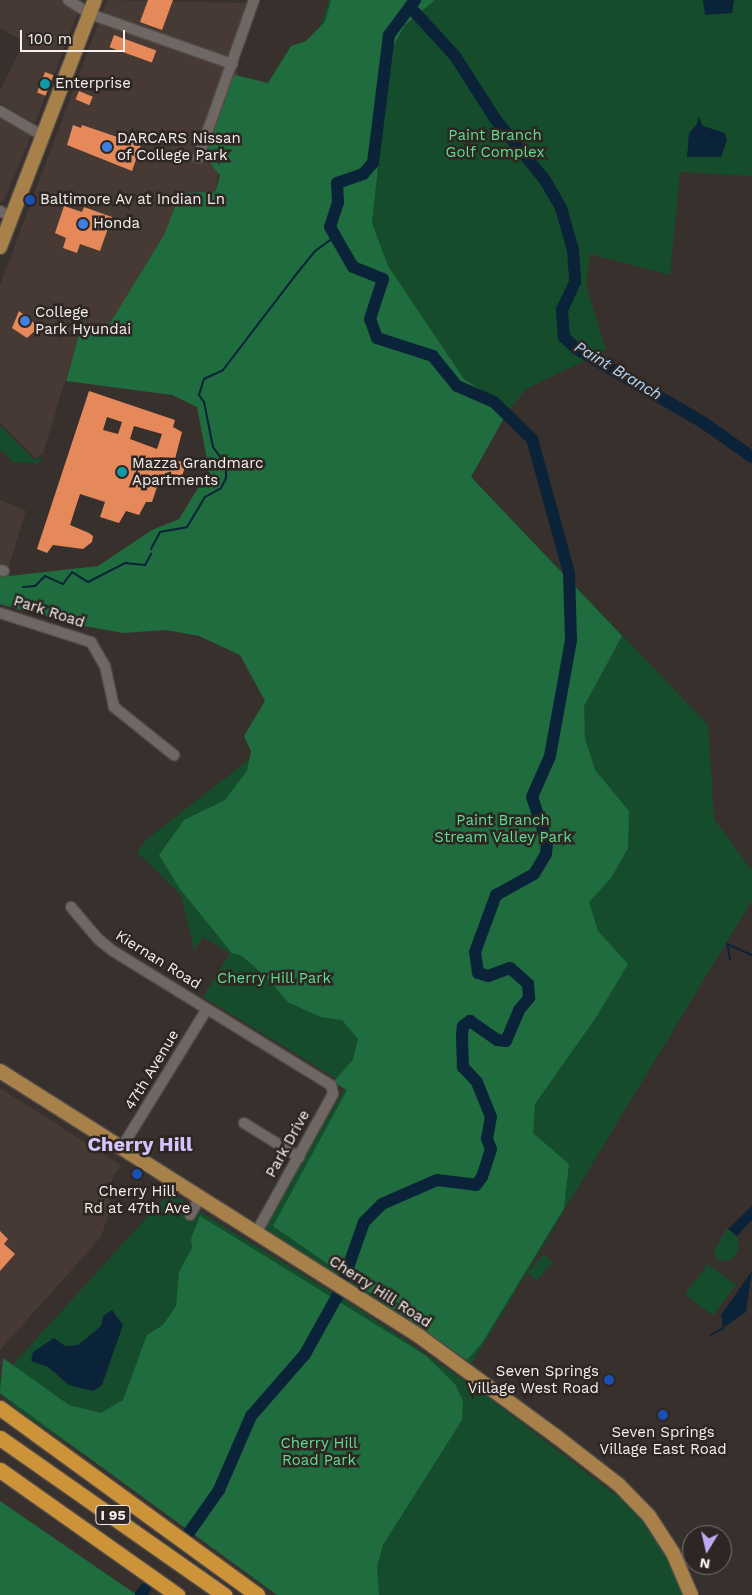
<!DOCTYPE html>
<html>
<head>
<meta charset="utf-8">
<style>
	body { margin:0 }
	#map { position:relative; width:752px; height:1595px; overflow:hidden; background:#37302d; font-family:"Work Sans",sans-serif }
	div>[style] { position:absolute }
	.built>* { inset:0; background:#473a34 }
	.green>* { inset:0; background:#154d2c; transform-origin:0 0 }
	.forest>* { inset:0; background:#1f6c3f }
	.water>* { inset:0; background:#0b2339 }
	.stream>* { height:2px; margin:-1px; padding:0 1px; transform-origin:1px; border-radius:1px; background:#0b2339 }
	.river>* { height:12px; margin:-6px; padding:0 6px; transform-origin:6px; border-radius:6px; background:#0b2339 }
	.building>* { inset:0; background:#e5895a; transform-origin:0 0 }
	.roads { filter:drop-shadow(1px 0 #524c49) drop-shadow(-1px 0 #524c49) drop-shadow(0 1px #524c49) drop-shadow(0 -1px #524c49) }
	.minor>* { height:10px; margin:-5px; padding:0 5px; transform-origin:5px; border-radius:5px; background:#6f6763 }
	.major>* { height:14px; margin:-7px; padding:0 7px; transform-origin:7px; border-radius:7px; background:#a78149 }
	.highway>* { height:15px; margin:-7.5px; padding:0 7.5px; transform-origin:7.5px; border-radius:7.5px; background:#cd9338 }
	.dots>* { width:14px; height:14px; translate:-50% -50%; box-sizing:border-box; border:2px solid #2d2623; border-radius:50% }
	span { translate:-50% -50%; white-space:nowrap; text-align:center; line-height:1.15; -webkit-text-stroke:5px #2d2623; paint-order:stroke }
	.shield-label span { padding:1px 4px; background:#2d2623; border:1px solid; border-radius:4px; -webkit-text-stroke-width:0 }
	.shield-label { font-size:14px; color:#f5f0ee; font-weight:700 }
	.poi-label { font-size:15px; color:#f5f0ee }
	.left { translate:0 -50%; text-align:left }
	.right { translate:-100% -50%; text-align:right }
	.park-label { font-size:15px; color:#5fde8f }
	.street-label { font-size:15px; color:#f5f0ee }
	.water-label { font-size:16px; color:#b3d7fc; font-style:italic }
	.district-label { font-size:20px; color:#d6c5fd; font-weight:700 }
	.north { position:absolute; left:682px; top:1525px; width:50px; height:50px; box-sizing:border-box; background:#2d2623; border:1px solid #7d7774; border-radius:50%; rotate:189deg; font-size:14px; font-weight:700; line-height:20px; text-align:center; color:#f5f0ee }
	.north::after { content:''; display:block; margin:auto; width:18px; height:22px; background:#c1a8f3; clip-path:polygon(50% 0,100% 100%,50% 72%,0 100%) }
	.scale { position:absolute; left:20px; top:30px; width:105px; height:22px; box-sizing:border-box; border:2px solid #f5f0ee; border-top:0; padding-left:6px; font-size:15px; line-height:18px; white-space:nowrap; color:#f5f0ee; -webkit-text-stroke:4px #2d2623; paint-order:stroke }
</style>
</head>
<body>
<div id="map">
	<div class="built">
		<div style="clip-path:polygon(0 0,63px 0,79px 10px,35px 123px,0 103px,0 91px,24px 42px,0 28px)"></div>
		<div style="clip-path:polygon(107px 0,247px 3px,228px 56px,240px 78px,232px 74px,215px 193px,180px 193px,164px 235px,104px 333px,94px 333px,83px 321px,43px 454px,35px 458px,0 422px,0 285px)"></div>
		<div style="clip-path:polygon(0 115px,31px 136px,3px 203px,0 202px)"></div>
		<div style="clip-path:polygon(0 500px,26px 511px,6px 576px,0 577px)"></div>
		<div style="clip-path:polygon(0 1088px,121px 1165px,113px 1176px,108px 1216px,101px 1237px,0 1350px)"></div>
	</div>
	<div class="green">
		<div style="clip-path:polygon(329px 0,752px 0,752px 176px,680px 172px,670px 275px,590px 254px,586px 285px,606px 350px,526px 389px,511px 408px,508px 407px,471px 477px,708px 725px,714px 819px,752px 871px,752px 900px,470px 1366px,263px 1227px,347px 1085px,203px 997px,230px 953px,203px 937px,194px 950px,181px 895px,137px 852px,147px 839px,367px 668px,317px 35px)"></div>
		<div style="clip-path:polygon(0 425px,34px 460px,42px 456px,39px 463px,12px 462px,0 449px)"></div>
		<div style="clip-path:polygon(169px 1193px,350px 1303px,476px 1388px,626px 1503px,643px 1518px,671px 1562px,683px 1595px,277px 1595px,122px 1480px,19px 1411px,0 1393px,0 1379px)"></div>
		<div style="clip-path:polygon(727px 1228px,738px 1238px,738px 1251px,732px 1260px,719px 1261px,713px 1252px)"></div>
		<div style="left:544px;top:1254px;width:12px;height:25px;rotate:42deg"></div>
		<div style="left:708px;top:1264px;width:35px;height:38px;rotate:37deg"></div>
	</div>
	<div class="forest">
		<div style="clip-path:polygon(331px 0,435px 0,405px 25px,390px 52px,372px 223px,388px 266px,464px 379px,509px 409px,471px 477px,622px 636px,584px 706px,585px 739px,595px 770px,629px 811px,628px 848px,611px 878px,589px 902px,598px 931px,628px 964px,597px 1016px,535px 1104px,533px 1133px,569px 1164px,564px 1208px,482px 1343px,467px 1360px,273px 1226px,347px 1090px,333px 1082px,353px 1060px,358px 1039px,342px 1020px,320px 1017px,288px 1002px,266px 977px,242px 956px,232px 953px,180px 889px,159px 855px,184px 820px,225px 800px,247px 771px,251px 751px,244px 736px,265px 701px,240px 655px,199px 636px,166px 630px,123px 633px,67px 623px,0 604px,0 577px,98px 566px,152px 530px,179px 519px,209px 470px,197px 407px,172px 395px,66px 381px,83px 320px,94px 333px,104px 333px,164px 235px,180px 193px,215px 192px,220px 176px,205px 156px,231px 74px,268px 83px,291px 46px,306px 41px,325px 22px)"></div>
		<div style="clip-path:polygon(200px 1216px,425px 1355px,455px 1384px,463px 1401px,462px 1420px,383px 1545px,377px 1566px,379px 1595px,277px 1595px,0 1393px,3px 1358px,69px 1405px,101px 1413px,123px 1400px,147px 1335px,163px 1325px,176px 1306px,179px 1272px,192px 1248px,191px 1239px)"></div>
		<div style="clip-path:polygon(0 1501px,137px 1595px,0 1595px)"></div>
	</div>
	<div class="water">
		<div style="clip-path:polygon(703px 0,734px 0,732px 13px,705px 15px)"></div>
		<div style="clip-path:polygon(698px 116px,703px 126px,725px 133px,727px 140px,721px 157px,687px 157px,689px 133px,697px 124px)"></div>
		<div style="clip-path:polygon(752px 1206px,752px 1220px,737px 1236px,728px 1229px)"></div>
		<div style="clip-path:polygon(752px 1271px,746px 1312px,723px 1328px,721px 1315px)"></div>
		<div style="clip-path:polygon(112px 1310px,123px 1325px,102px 1385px,93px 1391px,69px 1385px,48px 1367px,31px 1361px,33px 1352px,54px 1338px,65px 1346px,78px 1345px,101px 1326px,103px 1316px)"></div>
	</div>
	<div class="stream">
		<div style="left:151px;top:549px;width:19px;rotate:-62deg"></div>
		<div style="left:160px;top:532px;width:27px;rotate:-10deg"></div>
		<div style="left:187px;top:527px;width:35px;rotate:-59deg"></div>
		<div style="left:205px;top:497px;width:18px;rotate:-29deg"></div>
		<div style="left:221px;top:488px;width:11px;rotate:-63deg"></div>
		<div style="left:226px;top:478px;width:13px;rotate:-90deg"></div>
		<div style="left:226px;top:465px;width:22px;rotate:-126deg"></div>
		<div style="left:213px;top:447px;width:46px;rotate:-101.3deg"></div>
		<div style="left:204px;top:402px;width:9px;rotate:-126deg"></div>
		<div style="left:199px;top:395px;width:17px;rotate:-73deg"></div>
		<div style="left:204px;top:379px;width:21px;rotate:-25deg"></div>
		<div style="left:223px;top:370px;width:117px;rotate:-52.6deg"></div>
		<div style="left:294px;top:277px;width:33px;rotate:-51deg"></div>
		<div style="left:315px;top:251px;width:22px;rotate:-36deg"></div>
		<div style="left:23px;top:587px;width:12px;rotate:-5deg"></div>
		<div style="left:35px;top:586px;width:14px;rotate:-45deg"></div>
		<div style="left:45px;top:576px;width:20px;rotate:24deg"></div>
		<div style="left:63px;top:584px;width:15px;rotate:-53deg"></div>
		<div style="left:72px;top:572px;width:19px;rotate:32deg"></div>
		<div style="left:88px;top:582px;width:42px;rotate:-27.2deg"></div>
		<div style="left:125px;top:563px;width:20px;rotate:6deg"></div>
		<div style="left:145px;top:565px;width:13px;rotate:-61deg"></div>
		<div style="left:730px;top:959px;width:15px;rotate:-101deg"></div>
		<div style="left:727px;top:944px;width:27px;rotate:24deg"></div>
		<div style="left:711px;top:1335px;width:14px;rotate:-30deg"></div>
	</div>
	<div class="river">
		<div style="left:411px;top:8px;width:65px;rotate:47.5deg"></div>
		<div style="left:455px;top:56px;width:76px;rotate:57.4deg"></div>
		<div style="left:496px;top:120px;width:77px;rotate:50.8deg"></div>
		<div style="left:545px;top:180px;width:32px;rotate:60deg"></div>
		<div style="left:561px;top:208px;width:44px;rotate:74.1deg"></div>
		<div style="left:573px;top:250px;width:32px;rotate:86deg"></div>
		<div style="left:575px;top:282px;width:31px;rotate:115deg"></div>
		<div style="left:562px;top:310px;width:27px;rotate:86deg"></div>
		<div style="left:564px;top:337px;width:18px;rotate:43deg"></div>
		<div style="left:577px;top:349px;width:147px;rotate:30.2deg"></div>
		<div style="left:704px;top:423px;width:59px;rotate:35.3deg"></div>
		<div style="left:345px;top:1276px;width:57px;rotate:-70.6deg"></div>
		<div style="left:364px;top:1222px;width:25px;rotate:-45deg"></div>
		<div style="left:382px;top:1204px;width:60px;rotate:-23.6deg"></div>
		<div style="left:437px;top:1180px;width:39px;rotate:7deg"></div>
		<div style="left:476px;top:1185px;width:10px;rotate:-53deg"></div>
		<div style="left:482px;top:1177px;width:29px;rotate:-72deg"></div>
		<div style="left:491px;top:1149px;width:11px;rotate:-112deg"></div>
		<div style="left:487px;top:1139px;width:22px;rotate:-80deg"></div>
		<div style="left:491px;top:1117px;width:38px;rotate:-112deg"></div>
		<div style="left:477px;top:1082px;width:21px;rotate:-133deg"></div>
		<div style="left:463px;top:1067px;width:32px;rotate:-92deg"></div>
		<div style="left:462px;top:1035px;width:9px;rotate:-84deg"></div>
		<div style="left:463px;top:1026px;width:9px;rotate:-36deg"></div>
		<div style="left:470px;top:1021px;width:33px;rotate:35deg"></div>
		<div style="left:497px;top:1040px;width:9px;rotate:6deg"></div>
		<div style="left:506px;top:1041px;width:34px;rotate:-67deg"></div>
		<div style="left:519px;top:1010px;width:16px;rotate:-50deg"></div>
		<div style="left:529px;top:998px;width:14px;rotate:-94deg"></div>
		<div style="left:528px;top:984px;width:24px;rotate:-138deg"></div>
		<div style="left:510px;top:968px;width:23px;rotate:160deg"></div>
		<div style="left:488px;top:976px;width:10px;rotate:-163deg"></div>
		<div style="left:478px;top:973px;width:21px;rotate:-98deg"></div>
		<div style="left:475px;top:952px;width:61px;rotate:-69.8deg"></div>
		<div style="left:496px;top:895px;width:43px;rotate:-28.9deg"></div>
		<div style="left:534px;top:874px;width:23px;rotate:-59deg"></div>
		<div style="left:546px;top:854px;width:12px;rotate:-85deg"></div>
		<div style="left:547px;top:842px;width:47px;rotate:-108.4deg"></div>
		<div style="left:532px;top:797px;width:45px;rotate:-66.3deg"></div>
		<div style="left:550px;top:756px;width:118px;rotate:-79.7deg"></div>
		<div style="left:571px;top:640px;width:67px;rotate:-91.7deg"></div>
		<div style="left:569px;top:573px;width:139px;rotate:-105.4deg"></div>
		<div style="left:532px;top:439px;width:53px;rotate:-135.8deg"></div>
		<div style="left:494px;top:402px;width:40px;rotate:-156.6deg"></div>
		<div style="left:457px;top:386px;width:38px;rotate:-129deg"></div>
		<div style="left:433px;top:356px;width:59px;rotate:-162.2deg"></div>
		<div style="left:377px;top:338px;width:20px;rotate:-110deg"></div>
		<div style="left:370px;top:319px;width:42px;rotate:-72deg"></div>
		<div style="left:383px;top:279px;width:32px;rotate:-158deg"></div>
		<div style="left:353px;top:267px;width:46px;rotate:-119.9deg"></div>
		<div style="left:330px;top:227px;width:26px;rotate:-72deg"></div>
		<div style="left:338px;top:202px;width:19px;rotate:-93deg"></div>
		<div style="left:337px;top:183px;width:28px;rotate:-19deg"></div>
		<div style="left:363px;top:174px;width:15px;rotate:-48deg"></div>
		<div style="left:373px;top:163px;width:129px;rotate:-82.9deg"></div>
		<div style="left:389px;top:35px;width:44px;rotate:-53.4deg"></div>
		<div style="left:188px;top:1534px;width:54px;rotate:-54.8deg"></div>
		<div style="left:219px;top:1490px;width:81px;rotate:-66.6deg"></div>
		<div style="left:251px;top:1416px;width:82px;rotate:-48.9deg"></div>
		<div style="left:305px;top:1354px;width:70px;rotate:-60.9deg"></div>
		<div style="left:141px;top:1595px;width:7px;rotate:-56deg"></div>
	</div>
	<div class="building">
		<div style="clip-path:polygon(148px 0,173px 0,162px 30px,140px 22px)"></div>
		<div style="left:114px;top:35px;width:45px;height:13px;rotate:20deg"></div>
		<div style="left:45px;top:72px;width:9px;height:22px;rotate:21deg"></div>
		<div style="left:79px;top:91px;width:15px;height:9px;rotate:23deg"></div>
		<div style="clip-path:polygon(73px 125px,81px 128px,82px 125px,141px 145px,132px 171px,67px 145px)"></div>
		<div style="clip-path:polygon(64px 206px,82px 212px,84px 207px,112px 217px,100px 251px,80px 244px,77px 253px,63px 248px,66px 238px,55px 233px)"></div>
		<div style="clip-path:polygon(19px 311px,39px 327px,27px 338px,12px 328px)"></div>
		<div style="clip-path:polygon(evenodd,89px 391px,175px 420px,173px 427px,182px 432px,175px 459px,186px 464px,181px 479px,176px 478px,175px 482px,160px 478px,152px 502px,146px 502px,139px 515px,126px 511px,119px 523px,100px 517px,105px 502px,80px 494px,70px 525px,89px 533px,93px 536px,92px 542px,83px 549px,53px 545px,47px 553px,37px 549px,89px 391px,107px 417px,122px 422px,118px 434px,103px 430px,107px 417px,89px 391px,134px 426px,162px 434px,157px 449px,130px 439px,134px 426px)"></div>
		<div style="clip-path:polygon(0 1231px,8px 1239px,4px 1244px,15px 1254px,0 1271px)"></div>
	</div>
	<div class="roads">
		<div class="minor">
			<div style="left:68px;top:0;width:26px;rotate:32deg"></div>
			<div style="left:90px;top:14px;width:151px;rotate:19.4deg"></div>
			<div style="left:0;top:111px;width:50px;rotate:30.2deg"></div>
			<div style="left:198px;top:158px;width:168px;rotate:-70.5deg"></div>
			<div style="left:0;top:211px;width:13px;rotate:27deg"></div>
			<div style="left:0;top:570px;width:4px;rotate:14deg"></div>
			<div style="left:0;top:613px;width:96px;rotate:17.7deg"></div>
			<div style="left:91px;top:642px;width:28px;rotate:60deg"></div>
			<div style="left:105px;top:666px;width:42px;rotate:77.6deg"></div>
			<div style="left:114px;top:707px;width:77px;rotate:38.7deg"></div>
			<div style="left:71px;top:907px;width:42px;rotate:49.8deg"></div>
			<div style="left:98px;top:939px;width:19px;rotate:39deg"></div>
			<div style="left:113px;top:951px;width:256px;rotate:31.6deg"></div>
			<div style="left:331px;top:1085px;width:9px;rotate:77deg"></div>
			<div style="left:333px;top:1094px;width:159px;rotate:119deg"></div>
			<div style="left:244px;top:1123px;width:65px;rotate:31.7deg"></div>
			<div style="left:122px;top:1147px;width:162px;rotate:-58.4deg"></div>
			<div style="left:190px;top:1215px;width:22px;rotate:-60deg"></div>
		</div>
		<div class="major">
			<div style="left:0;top:247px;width:265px;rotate:-69deg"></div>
			<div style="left:0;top:1071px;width:496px;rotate:32.3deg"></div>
			<div style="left:419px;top:1336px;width:171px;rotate:36.2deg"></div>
			<div style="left:557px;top:1437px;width:78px;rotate:37.7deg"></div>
			<div style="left:619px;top:1485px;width:43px;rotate:45.9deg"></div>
			<div style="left:649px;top:1516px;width:44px;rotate:57deg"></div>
			<div style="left:673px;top:1553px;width:46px;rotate:66.8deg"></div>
		</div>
		<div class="highway">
			<div style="left:0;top:1408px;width:318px;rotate:36deg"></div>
			<div style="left:0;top:1438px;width:274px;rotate:35deg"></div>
			<div style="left:0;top:1470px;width:217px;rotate:35.2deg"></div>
		</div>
	</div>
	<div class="dots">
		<div style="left:45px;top:84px;background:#0f9aa8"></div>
		<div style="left:107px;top:147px;background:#3f7fe0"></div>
		<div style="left:30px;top:200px;background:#1a4fb4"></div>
		<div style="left:83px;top:224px;background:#3f7fe0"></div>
		<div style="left:25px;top:321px;background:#3f7fe0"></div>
		<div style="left:122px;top:472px;background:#0f9aa8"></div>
		<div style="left:137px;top:1174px;background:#1a4fb4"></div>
		<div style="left:609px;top:1380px;background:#1a4fb4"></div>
		<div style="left:663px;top:1415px;background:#1a4fb4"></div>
	</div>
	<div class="shield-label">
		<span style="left:113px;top:1515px">I 95</span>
	</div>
	<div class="poi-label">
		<span class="left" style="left:55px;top:84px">Enterprise</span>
		<span class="left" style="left:117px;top:147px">DARCARS Nissan<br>of College Park</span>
		<span class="left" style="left:40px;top:200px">Baltimore Av at Indian Ln</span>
		<span class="left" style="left:93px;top:224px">Honda</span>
		<span class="left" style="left:35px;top:321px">College<br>Park Hyundai</span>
		<span class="left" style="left:132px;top:472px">Mazza Grandmarc<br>Apartments</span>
		<span style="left:137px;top:1200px">Cherry Hill<br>Rd at 47th Ave</span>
		<span class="right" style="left:599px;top:1380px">Seven Springs<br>Village West Road</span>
		<span style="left:663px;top:1441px">Seven Springs<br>Village East Road</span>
	</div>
	<div class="park-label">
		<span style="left:495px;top:144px">Paint Branch<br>Golf Complex</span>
		<span style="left:503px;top:829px">Paint Branch<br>Stream Valley Park</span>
		<span style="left:274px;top:979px">Cherry Hill Park</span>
		<span style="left:319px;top:1452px">Cherry Hill<br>Road Park</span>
	</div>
	<div class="street-label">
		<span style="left:49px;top:612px;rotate:18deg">Park Road</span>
		<span style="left:158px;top:960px;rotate:32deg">Kiernan Road</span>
		<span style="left:152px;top:1070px;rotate:-59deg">47th Avenue</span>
		<span style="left:288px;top:1144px;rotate:-61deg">Park Drive</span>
		<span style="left:380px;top:1292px;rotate:33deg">Cherry Hill Road</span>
	</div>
	<div class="water-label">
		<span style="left:618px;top:371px;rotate:31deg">Paint Branch</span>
	</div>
	<div class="district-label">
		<span style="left:140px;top:1144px">Cherry Hill</span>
	</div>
	<div class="north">N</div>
	<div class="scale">100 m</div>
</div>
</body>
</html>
